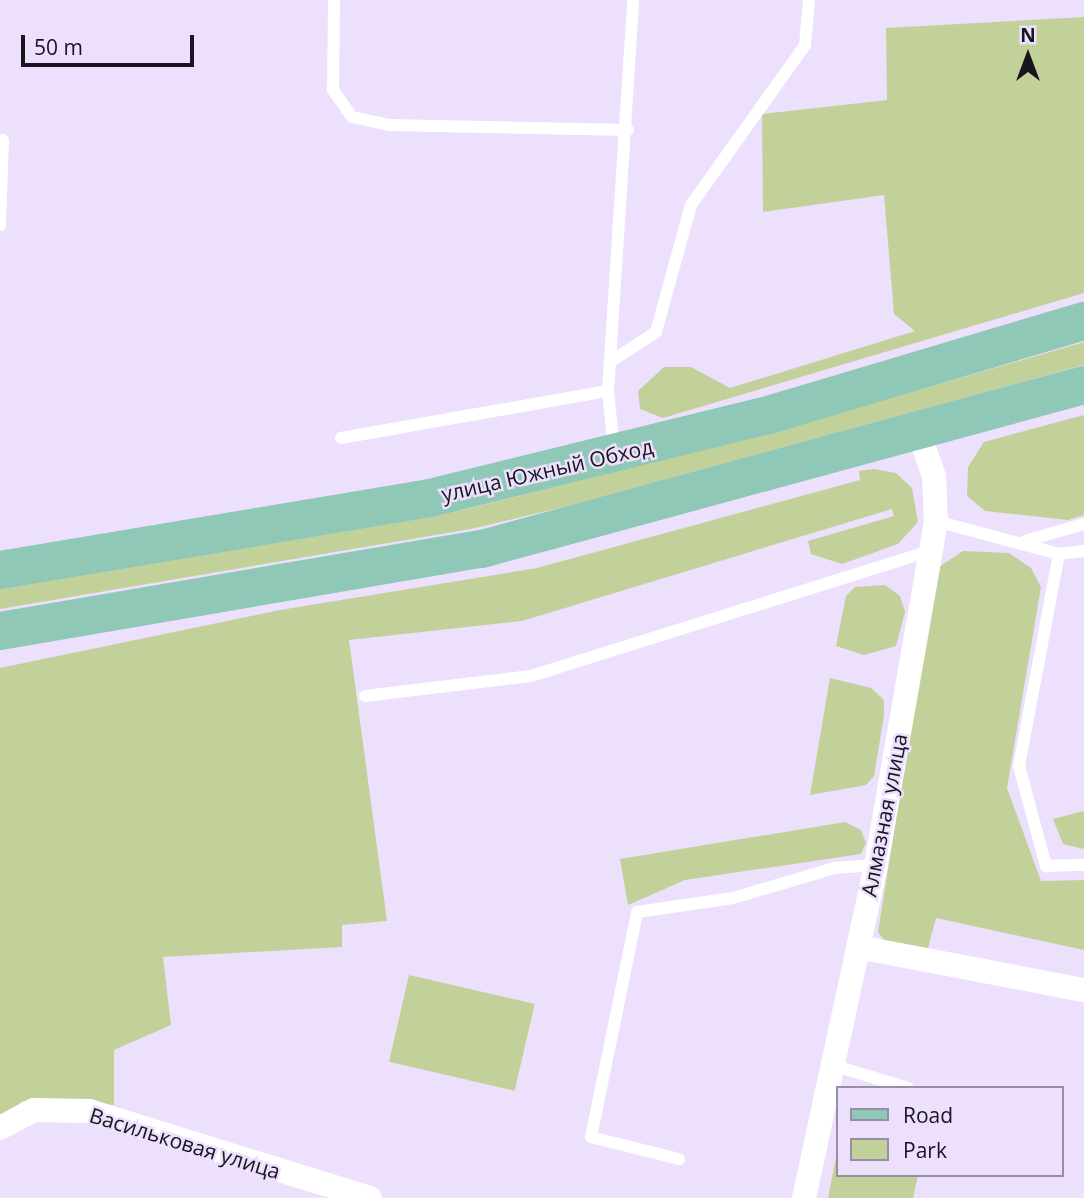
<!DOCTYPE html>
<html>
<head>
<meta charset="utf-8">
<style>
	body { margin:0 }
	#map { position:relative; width:1084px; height:1198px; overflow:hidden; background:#ece0fc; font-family:"Open Sans",sans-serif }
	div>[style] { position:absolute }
	.green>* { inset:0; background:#c2d19a; transform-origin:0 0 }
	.lane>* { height:12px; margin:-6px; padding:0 6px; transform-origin:6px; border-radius:6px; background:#fff }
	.street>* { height:24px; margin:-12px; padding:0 12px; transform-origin:12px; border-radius:12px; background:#fff }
	.primary>* { height:38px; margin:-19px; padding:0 19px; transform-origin:19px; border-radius:19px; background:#90c8b7 }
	span { translate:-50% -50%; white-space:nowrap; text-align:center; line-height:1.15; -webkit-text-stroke:5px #ece0fc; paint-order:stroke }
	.street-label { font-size:21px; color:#19141f }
	.legend { position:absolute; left:836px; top:1086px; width:228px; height:91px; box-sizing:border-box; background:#ece0fc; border:2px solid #988ea4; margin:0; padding:9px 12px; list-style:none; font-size:21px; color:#19141f }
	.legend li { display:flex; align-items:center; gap:14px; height:35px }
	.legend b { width:35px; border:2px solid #988ea4 }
	.north { position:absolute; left:993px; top:21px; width:70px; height:70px; -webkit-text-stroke:5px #ece0fc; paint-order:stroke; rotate:0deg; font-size:19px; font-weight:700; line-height:28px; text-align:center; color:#19141f }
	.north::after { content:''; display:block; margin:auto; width:24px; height:32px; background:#19141f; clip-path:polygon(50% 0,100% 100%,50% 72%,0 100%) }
	.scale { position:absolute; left:21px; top:35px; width:173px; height:32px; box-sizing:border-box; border:4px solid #19141f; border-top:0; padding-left:9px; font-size:21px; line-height:24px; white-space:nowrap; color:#19141f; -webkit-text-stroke:5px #ece0fc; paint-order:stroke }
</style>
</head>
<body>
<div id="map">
	<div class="green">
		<div style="clip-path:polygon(1084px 17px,1084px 293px,663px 418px,640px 409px,638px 391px,664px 367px,691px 367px,730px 388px,915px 331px,894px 314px,884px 195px,763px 212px,762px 114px,887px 100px,886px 28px)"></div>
		<div style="clip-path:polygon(1084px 342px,1084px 365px,618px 494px,471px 529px,0 609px,0 588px,467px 509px,784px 429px)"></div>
		<div style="clip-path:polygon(1084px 415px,1084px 515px,1068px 520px,985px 511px,967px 496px,968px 467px,984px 442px)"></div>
		<div style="clip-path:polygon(874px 469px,896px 473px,912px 488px,918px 522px,898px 544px,842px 564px,811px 554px,808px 541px,894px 516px,892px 509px,522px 621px,349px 640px,387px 921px,342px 925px,342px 947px,163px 957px,171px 1025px,114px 1050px,114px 1105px,23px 1101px,0 1118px,0 668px,280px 610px,537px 568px,860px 480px,859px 471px)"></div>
		<div style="clip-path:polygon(963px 551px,1009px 553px,1031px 568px,1041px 587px,1007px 788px,1041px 881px,1084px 880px,1084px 950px,936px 918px,927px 952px,887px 944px,878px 932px,936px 569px)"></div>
		<div style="clip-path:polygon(885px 585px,900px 596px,905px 612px,896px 646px,864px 655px,836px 646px,846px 596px,855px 587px)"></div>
		<div style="clip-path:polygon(830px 678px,871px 688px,884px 700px,884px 716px,874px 776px,866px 785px,810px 795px)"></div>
		<div style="clip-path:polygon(1084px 811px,1084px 849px,1063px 844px,1053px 819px)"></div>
		<div style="clip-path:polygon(845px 822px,861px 830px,866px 843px,861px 854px,685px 880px,628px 905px,620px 859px)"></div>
		<div style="left:409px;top:975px;width:129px;height:89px;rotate:13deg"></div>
		<div style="clip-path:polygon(837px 1152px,837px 1175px,918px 1175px,913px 1198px,828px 1198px)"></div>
	</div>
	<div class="lane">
		<div style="left:334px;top:0;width:90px;rotate:90.6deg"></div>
		<div style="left:333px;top:90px;width:33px;rotate:55deg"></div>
		<div style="left:352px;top:117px;width:38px;rotate:12deg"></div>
		<div style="left:389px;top:125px;width:239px;rotate:1.2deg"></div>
		<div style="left:0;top:225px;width:85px;rotate:-88deg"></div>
		<div style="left:610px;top:362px;width:55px;rotate:-33.1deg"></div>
		<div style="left:656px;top:332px;width:132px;rotate:-74.6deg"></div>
		<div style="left:691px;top:205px;width:196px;rotate:-54.5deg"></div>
		<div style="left:805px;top:45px;width:45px;rotate:-84.9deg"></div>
		<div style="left:341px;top:438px;width:271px;rotate:-10deg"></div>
		<div style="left:614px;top:450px;width:59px;rotate:-95.8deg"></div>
		<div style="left:608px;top:391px;width:392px;rotate:-86.3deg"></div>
		<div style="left:936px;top:521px;width:127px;rotate:15deg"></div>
		<div style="left:1059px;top:554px;width:25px;rotate:-7deg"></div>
		<div style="left:1025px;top:541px;width:61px;rotate:-16.1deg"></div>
		<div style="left:1059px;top:554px;width:216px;rotate:100.7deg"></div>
		<div style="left:1019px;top:766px;width:104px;rotate:74.9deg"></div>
		<div style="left:1046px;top:866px;width:38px;rotate:-2deg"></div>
		<div style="left:365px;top:696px;width:167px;rotate:-6.9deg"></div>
		<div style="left:531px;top:676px;width:418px;rotate:-17.4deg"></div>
		<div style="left:832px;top:1065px;width:79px;rotate:16.8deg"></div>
		<div style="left:679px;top:1159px;width:91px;rotate:-166deg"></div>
		<div style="left:591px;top:1137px;width:230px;rotate:-78.4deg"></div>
		<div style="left:637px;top:912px;width:97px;rotate:-8.3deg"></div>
		<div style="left:733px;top:898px;width:105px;rotate:-16.5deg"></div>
		<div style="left:834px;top:868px;width:42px;rotate:-4.1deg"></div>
	</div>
	<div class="street">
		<div style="left:858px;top:947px;width:230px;rotate:10.8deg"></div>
		<div style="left:0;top:1128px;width:38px;rotate:-28deg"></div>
		<div style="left:34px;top:1110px;width:55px;rotate:1deg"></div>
		<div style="left:89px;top:1111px;width:294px;rotate:17.2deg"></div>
		<div style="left:804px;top:1198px;width:341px;rotate:-77.8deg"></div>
		<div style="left:876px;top:865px;width:349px;rotate:-80.1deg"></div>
		<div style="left:936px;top:521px;width:45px;rotate:-92.5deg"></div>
		<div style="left:934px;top:476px;width:48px;rotate:-109.6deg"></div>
	</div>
	<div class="primary">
		<div style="left:0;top:570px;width:436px;rotate:-9.5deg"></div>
		<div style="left:430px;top:498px;width:345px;rotate:-13.8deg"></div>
		<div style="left:765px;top:416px;width:333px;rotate:-16.6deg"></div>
		<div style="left:0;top:631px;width:489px;rotate:-9.7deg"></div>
		<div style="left:482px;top:549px;width:624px;rotate:-15.24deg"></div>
	</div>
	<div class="street-label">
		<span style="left:547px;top:470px;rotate:-13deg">улица Южный Обход</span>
		<span style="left:884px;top:815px;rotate:-79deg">Алмазная улица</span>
		<span style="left:185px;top:1143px;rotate:17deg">Васильковая улица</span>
	</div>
	<ul class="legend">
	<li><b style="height:9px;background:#90c8b7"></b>Road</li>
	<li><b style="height:19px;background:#c2d19a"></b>Park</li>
	</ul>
	<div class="north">N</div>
	<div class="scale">50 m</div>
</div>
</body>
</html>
